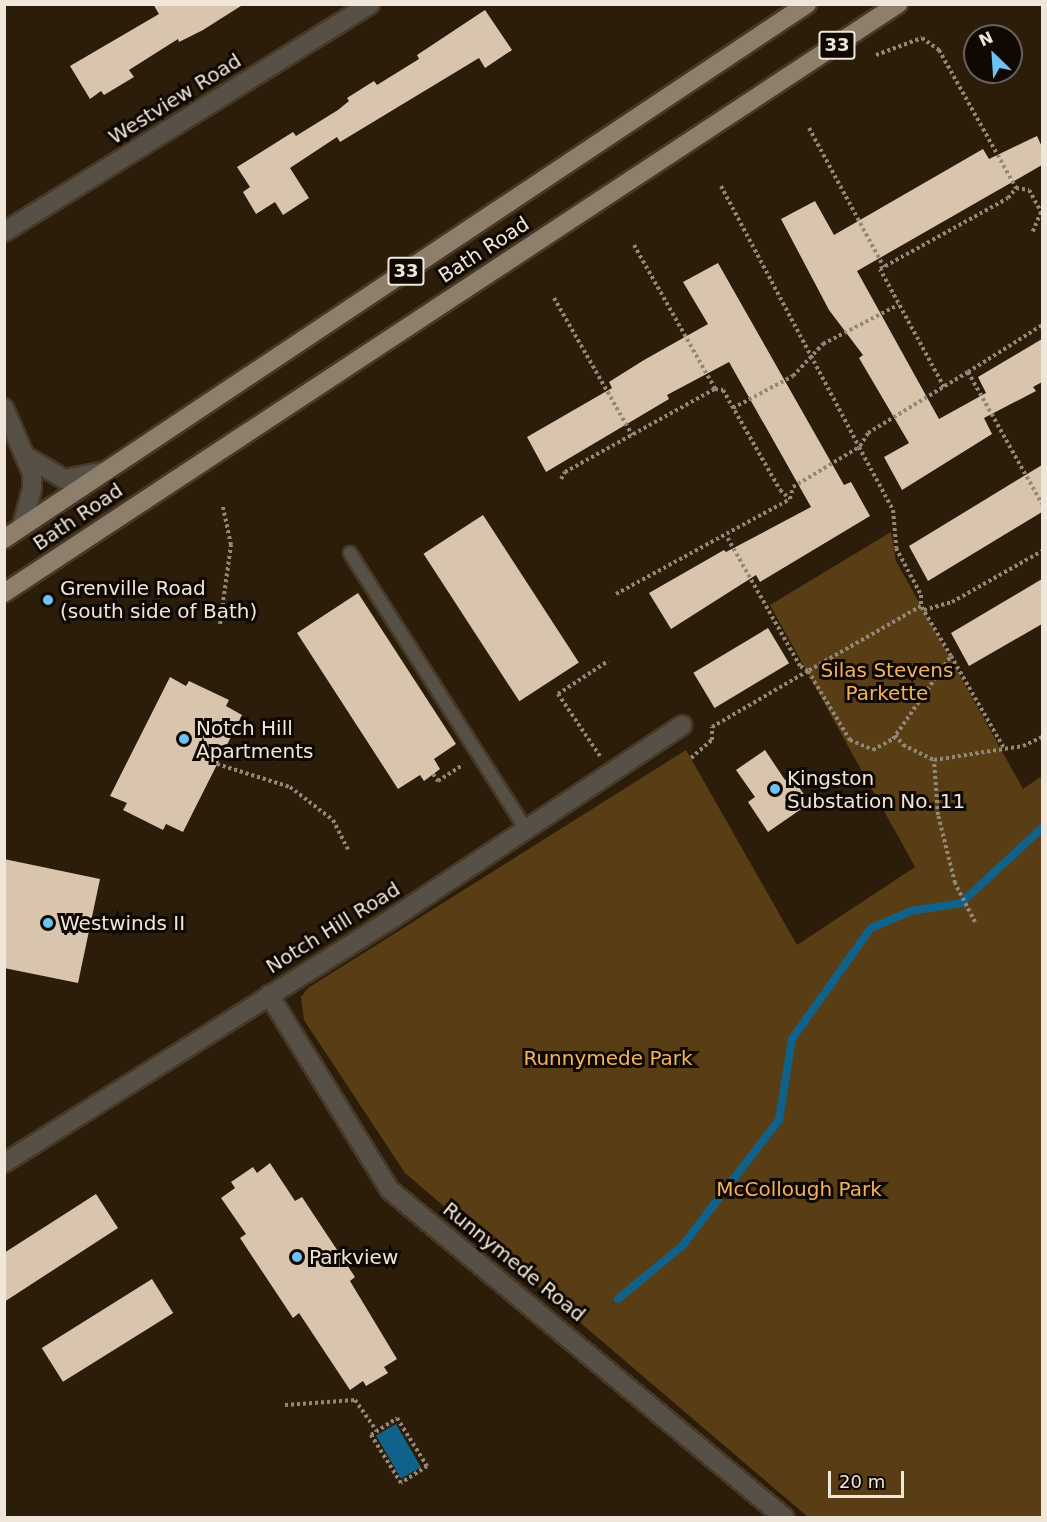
<!DOCTYPE html>
<html>
<head>
<meta charset="utf-8">
<style>
	body { margin:0 }
	#map { position:relative; width:1047px; height:1522px; overflow:hidden; background:#2b1d09; font-family:"DejaVu Sans",sans-serif }
	div>[style] { position:absolute }
	.green>* { inset:0; background:#593d14 }
	.water>* { inset:0; background:#10628a; transform-origin:0 0 }
	.stream>* { height:8px; margin:-4px; padding:0 4px; transform-origin:4px; border-radius:4px; background:#10628a }
	.building>* { inset:0; background:#d9c5ad; transform-origin:0 0 }
	.path>* { height:4px; margin-top:-2px; transform-origin:0; background:repeating-linear-gradient(90deg,#938878 0 3px,transparent 0 6px) }
	.roads { filter:drop-shadow(2px 0 #473926) drop-shadow(-2px 0 #473926) drop-shadow(0 2px #473926) drop-shadow(0 -2px #473926) }
	.service>* { height:12px; margin:-6px; padding:0 6px; transform-origin:6px; border-radius:6px; background:#575047 }
	.minor>* { height:18px; margin:-9px; padding:0 9px; transform-origin:9px; border-radius:9px; background:#575047 }
	.primary>* { height:18px; margin:-9px; padding:0 9px; transform-origin:9px; border-radius:9px; background:#8e7f6c }
	.dots>* { width:16px; height:16px; translate:-50% -50%; box-sizing:border-box; border:3px solid #0f0803; border-radius:50% }
	span { translate:-50% -50%; white-space:nowrap; text-align:center; line-height:1.15; -webkit-text-stroke:6px #0f0803; paint-order:stroke }
	.shield-label span { padding:2px 4px; background:#0f0803; border:2px solid; border-radius:4px; -webkit-text-stroke-width:0 }
	.shield-label { font-size:18px; color:#f0e7da; font-weight:700 }
	.street-label { font-size:20px; color:#f0e7da }
	.poi-label { font-size:20px; color:#f0e7da }
	.left { translate:0 -50%; text-align:left }
	.park-label { font-size:20px; color:#f3b45e }
	.frame { position:absolute; inset:0; border:6px solid #f0e7da; pointer-events:none }
	.north { position:absolute; left:963px; top:24px; width:60px; height:60px; box-sizing:border-box; background:#0f0803; border:2px solid #696159; border-radius:50%; rotate:335deg; font-size:16px; font-weight:700; line-height:24px; text-align:center; color:#f0e7da }
	.north::after { content:''; display:block; margin:auto; width:21px; height:27px; background:#6fc2f4; clip-path:polygon(50% 0,100% 100%,50% 72%,0 100%) }
	.scale { position:absolute; left:828px; top:1471px; width:76px; height:27px; box-sizing:border-box; border:3px solid #f0e7da; border-top:0; padding-left:8px; font-size:18px; line-height:21px; white-space:nowrap; color:#f0e7da; -webkit-text-stroke:4px #0f0803; paint-order:stroke }
</style>
</head>
<body>
<div id="map">
	<div class="green">
		<div style="clip-path:polygon(891px 532px,896px 561px,1023px 789px,1042px 776px,1042px 1517px,808px 1517px,405px 1173px,304px 1020px,301px 997px,308px 988px,686px 750px,797px 945px,915px 867px,770px 605px)"></div>
	</div>
	<div class="water">
		<div style="left:396px;top:1424px;width:50px;height:23px;rotate:60deg"></div>
	</div>
	<div class="stream">
		<div style="left:618px;top:1299px;width:85px;rotate:-39.7deg"></div>
		<div style="left:683px;top:1245px;width:158px;rotate:-52.5deg"></div>
		<div style="left:779px;top:1120px;width:82px;rotate:-80.9deg"></div>
		<div style="left:792px;top:1039px;width:136px;rotate:-54.6deg"></div>
		<div style="left:871px;top:928px;width:43px;rotate:-23deg"></div>
		<div style="left:911px;top:911px;width:51px;rotate:-9.1deg"></div>
		<div style="left:961px;top:903px;width:110px;rotate:-42.8deg"></div>
	</div>
	<div class="building">
		<div style="clip-path:polygon(153px 4px,244px 4px,203px 30px,179px 42px,178px 39px,129px 70px,134px 77px,104px 95px,101px 91px,90px 99px,70px 66px,159px 14px)"></div>
		<div style="clip-path:polygon(485px 10px,512px 50px,485px 68px,479px 58px,340px 142px,337px 137px,290px 168px,309px 198px,283px 215px,275px 202px,256px 214px,243px 192px,250px 187px,237px 167px,293px 132px,296px 136px,338px 110px,349px 101px,347px 98px,366px 86px,374px 81px,377px 85px,419px 59px,417px 55px)"></div>
		<div style="clip-path:polygon(1037px 136px,1042px 147px,1042px 165px,857px 271px,939px 419px,986px 393px,978px 377px,1042px 339px,1042px 382px,1033px 387px,1036px 391px,984px 418px,992px 434px,902px 490px,884px 457px,909px 443px,859px 358px,863px 355px,829px 310px,781px 219px,815px 201px,834px 235px,983px 149px,989px 159px)"></div>
		<div style="clip-path:polygon(718px 263px,844px 485px,851px 482px,870px 516px,760px 582px,756px 575px,671px 629px,649px 593px,724px 550px,726px 552px,811px 507px,729px 362px,667px 395px,669px 399px,546px 472px,527px 437px,612px 388px,609px 382px,644px 360px,708px 324px,683px 282px)"></div>
		<div style="clip-path:polygon(1042px 465px,1042px 512px,928px 581px,909px 546px)"></div>
		<div style="left:483px;top:515px;width:176px;height:71px;rotate:57deg"></div>
		<div style="clip-path:polygon(1042px 579px,1042px 624px,969px 666px,951px 633px)"></div>
		<div style="clip-path:polygon(358px 593px,456px 744px,434px 759px,440px 769px,424px 781px,420px 775px,398px 789px,297px 633px)"></div>
		<div style="left:768px;top:628px;width:41px;height:87px;rotate:59deg"></div>
		<div style="clip-path:polygon(170px 677px,186px 686px,189px 681px,229px 700px,226px 706px,242px 715px,183px 832px,166px 824px,163px 830px,123px 810px,127px 803px,110px 796px)"></div>
		<div style="clip-path:polygon(765px 750px,785px 780px,791px 776px,810px 803px,768px 832px,748px 802px,755px 797px,736px 770px)"></div>
		<div style="clip-path:polygon(4px 859px,100px 879px,78px 983px,4px 968px)"></div>
		<div style="clip-path:polygon(270px 1163px,295px 1201px,302px 1197px,355px 1277px,350px 1281px,397px 1359px,384px 1367px,388px 1373px,366px 1386px,363px 1381px,350px 1390px,299px 1313px,293px 1318px,240px 1238px,246px 1234px,221px 1198px,235px 1188px,231px 1182px,253px 1167px,257px 1173px)"></div>
		<div style="clip-path:polygon(96px 1194px,118px 1228px,4px 1302px,4px 1253px)"></div>
		<div style="left:152px;top:1279px;width:40px;height:130px;rotate:58deg"></div>
	</div>
	<div class="path">
		<div style="left:876px;top:55px;width:49px;rotate:-20.3deg"></div>
		<div style="left:922px;top:38px;width:21px;rotate:35deg"></div>
		<div style="left:939px;top:50px;width:158px;rotate:60.8deg"></div>
		<div style="left:1016px;top:188px;width:13px;rotate:9deg"></div>
		<div style="left:1029px;top:190px;width:25px;rotate:61deg"></div>
		<div style="left:1041px;top:212px;width:23px;rotate:113deg"></div>
		<div style="left:809px;top:128px;width:158px;rotate:61.7deg"></div>
		<div style="left:721px;top:186px;width:295px;rotate:62.1deg"></div>
		<div style="left:634px;top:245px;width:165px;rotate:60.6deg"></div>
		<div style="left:715px;top:389px;width:8px;rotate:7deg"></div>
		<div style="left:723px;top:390px;width:115px;rotate:60.3deg"></div>
		<div style="left:780px;top:490px;width:13px;rotate:42deg"></div>
		<div style="left:554px;top:298px;width:158px;rotate:60.3deg"></div>
		<div style="left:968px;top:372px;width:88px;rotate:-32.4deg"></div>
		<div style="left:944px;top:387px;width:134px;rotate:-118.5deg"></div>
		<div style="left:880px;top:269px;width:146px;rotate:-29deg"></div>
		<div style="left:1008px;top:198px;width:13px;rotate:-51deg"></div>
		<div style="left:733px;top:408px;width:68px;rotate:-28.1deg"></div>
		<div style="left:793px;top:376px;width:44px;rotate:-46.8deg"></div>
		<div style="left:823px;top:344px;width:85px;rotate:-27.5deg"></div>
		<div style="left:860px;top:446px;width:15px;rotate:-58deg"></div>
		<div style="left:868px;top:433px;width:117px;rotate:-31.4deg"></div>
		<div style="left:968px;top:372px;width:151px;rotate:60.7deg"></div>
		<div style="left:561px;top:479px;width:8px;rotate:-60deg"></div>
		<div style="left:565px;top:472px;width:171px;rotate:-29deg"></div>
		<div style="left:616px;top:594px;width:198px;rotate:-28.6deg"></div>
		<div style="left:790px;top:499px;width:12px;rotate:-76deg"></div>
		<div style="left:793px;top:487px;width:77px;rotate:-31.2deg"></div>
		<div style="left:859px;top:447px;width:72px;rotate:61.6deg"></div>
		<div style="left:893px;top:510px;width:38px;rotate:85deg"></div>
		<div style="left:896px;top:548px;width:53px;rotate:62deg"></div>
		<div style="left:921px;top:595px;width:11px;rotate:90deg"></div>
		<div style="left:924px;top:610px;width:29px;rotate:-16deg"></div>
		<div style="left:952px;top:602px;width:103px;rotate:-29.5deg"></div>
		<div style="left:220px;top:624px;width:80px;rotate:-82.1deg"></div>
		<div style="left:231px;top:545px;width:39px;rotate:-102deg"></div>
		<div style="left:951px;top:656px;width:58px;rotate:-121deg"></div>
		<div style="left:921px;top:606px;width:130px;rotate:150.1deg"></div>
		<div style="left:808px;top:671px;width:81px;rotate:58.7deg"></div>
		<div style="left:850px;top:740px;width:25px;rotate:23deg"></div>
		<div style="left:873px;top:750px;width:23px;rotate:-29deg"></div>
		<div style="left:893px;top:739px;width:101px;rotate:-55.1deg"></div>
		<div style="left:951px;top:656px;width:108px;rotate:60.1deg"></div>
		<div style="left:895px;top:735px;width:13px;rotate:51deg"></div>
		<div style="left:903px;top:745px;width:34px;rotate:26deg"></div>
		<div style="left:600px;top:756px;width:75px;rotate:-124.1deg"></div>
		<div style="left:558px;top:694px;width:60px;rotate:-33.4deg"></div>
		<div style="left:691px;top:758px;width:28px;rotate:-41deg"></div>
		<div style="left:712px;top:740px;width:13px;rotate:-90deg"></div>
		<div style="left:712px;top:727px;width:111px;rotate:-30.3deg"></div>
		<div style="left:808px;top:671px;width:9px;rotate:-148deg"></div>
		<div style="left:800px;top:666px;width:150px;rotate:-119.5deg"></div>
		<div style="left:217px;top:764px;width:77px;rotate:17.5deg"></div>
		<div style="left:290px;top:787px;width:54px;rotate:37.5deg"></div>
		<div style="left:333px;top:820px;width:33px;rotate:63deg"></div>
		<div style="left:433px;top:774px;width:9px;rotate:54deg"></div>
		<div style="left:438px;top:781px;width:30px;rotate:-33deg"></div>
		<div style="left:975px;top:922px;width:44px;rotate:-117.1deg"></div>
		<div style="left:955px;top:883px;width:70px;rotate:-104deg"></div>
		<div style="left:938px;top:815px;width:55px;rotate:-94.2deg"></div>
		<div style="left:934px;top:760px;width:90px;rotate:-8.9deg"></div>
		<div style="left:1023px;top:746px;width:21px;rotate:-25deg"></div>
		<div style="left:285px;top:1405px;width:70px;rotate:-4.1deg"></div>
		<div style="left:355px;top:1400px;width:38px;rotate:55deg"></div>
		<div style="left:397px;top:1418px;width:57px;rotate:58deg"></div>
		<div style="left:427px;top:1466px;width:31px;rotate:147deg"></div>
		<div style="left:401px;top:1483px;width:57px;rotate:-122deg"></div>
		<div style="left:371px;top:1435px;width:31px;rotate:-33deg"></div>
	</div>
	<div class="roads">
		<div class="service">
			<div style="left:350px;top:553px;width:327px;rotate:57.5deg"></div>
		</div>
		<div class="minor">
			<div style="left:4px;top:232px;width:431px;rotate:-31.9deg"></div>
			<div style="left:4px;top:408px;width:71px;rotate:66.7deg"></div>
			<div style="left:32px;top:473px;width:16px;rotate:90deg"></div>
			<div style="left:32px;top:489px;width:39px;rotate:105deg"></div>
			<div style="left:27px;top:457px;width:43px;rotate:30.7deg"></div>
			<div style="left:64px;top:479px;width:42px;rotate:-11deg"></div>
			<div style="left:269px;top:995px;width:229px;rotate:58.2deg"></div>
			<div style="left:390px;top:1190px;width:513px;rotate:39.71deg"></div>
			<div style="left:4px;top:1163px;width:463px;rotate:-32.2deg"></div>
			<div style="left:396px;top:916px;width:344px;rotate:-33.7deg"></div>
		</div>
		<div class="primary">
			<div style="left:4px;top:539px;width:965px;rotate:-33.67deg"></div>
			<div style="left:4px;top:593px;width:1071px;rotate:-33.38deg"></div>
		</div>
	</div>
	<div class="dots">
		<div style="left:48px;top:600px;background:#6fc2f4"></div>
		<div style="left:184px;top:739px;background:#6fc2f4"></div>
		<div style="left:775px;top:789px;background:#6fc2f4"></div>
		<div style="left:48px;top:923px;background:#6fc2f4"></div>
		<div style="left:297px;top:1257px;background:#6fc2f4"></div>
	</div>
	<div class="shield-label">
		<span style="left:837px;top:45px">33</span>
		<span style="left:406px;top:271px">33</span>
	</div>
	<div class="street-label">
		<span style="left:175px;top:99px;rotate:-32deg">Westview Road</span>
		<span style="left:484px;top:250px;rotate:-33deg">Bath Road</span>
		<span style="left:78px;top:517px;rotate:-34deg">Bath Road</span>
		<span style="left:333px;top:928px;rotate:-32deg">Notch Hill Road</span>
		<span style="left:514px;top:1262px;rotate:39deg">Runnymede Road</span>
	</div>
	<div class="poi-label">
		<span class="left" style="left:60px;top:600px">Grenville Road<br>(south side of Bath)</span>
		<span class="left" style="left:196px;top:740px">Notch Hill<br>Apartments</span>
		<span class="left" style="left:787px;top:790px">Kingston<br>Substation No. 11</span>
		<span class="left" style="left:60px;top:923px">Westwinds II</span>
		<span class="left" style="left:309px;top:1257px">Parkview</span>
	</div>
	<div class="park-label">
		<span style="left:887px;top:682px">Silas Stevens<br>Parkette</span>
		<span style="left:608px;top:1058px">Runnymede Park</span>
		<span style="left:799px;top:1189px">McCollough Park</span>
	</div>
	<div class="frame"></div>
	<div class="north">N</div>
	<div class="scale">20 m</div>
</div>
</body>
</html>
